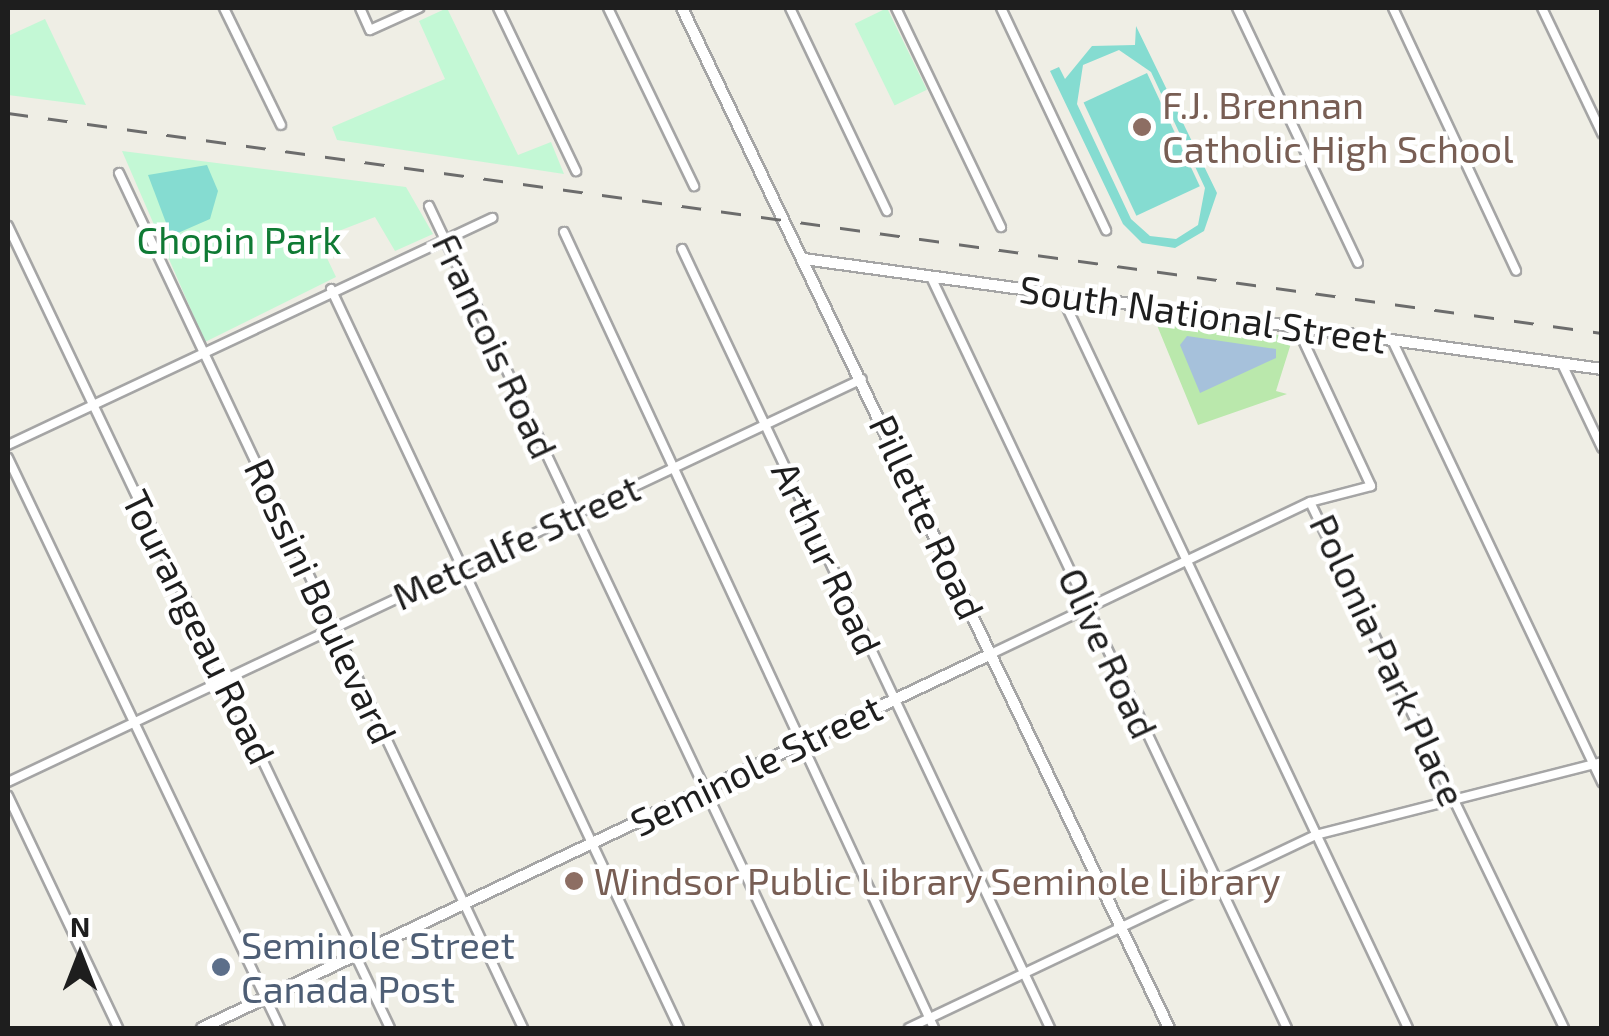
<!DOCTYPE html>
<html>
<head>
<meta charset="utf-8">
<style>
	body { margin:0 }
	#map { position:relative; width:1609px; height:1036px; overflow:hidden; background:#efeee5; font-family:"Exo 2",sans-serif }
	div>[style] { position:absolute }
	.grass>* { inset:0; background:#bae8ac }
	.park>* { inset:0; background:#c3f8d5; transform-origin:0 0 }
	.pitch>* { inset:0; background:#85dcd1; transform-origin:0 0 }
	.water>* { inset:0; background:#a6c1db }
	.roads { filter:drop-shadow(2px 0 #a5a5a5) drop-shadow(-2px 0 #a5a5a5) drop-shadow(0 2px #a5a5a5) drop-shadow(0 -2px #a5a5a5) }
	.minor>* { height:8px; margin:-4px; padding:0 4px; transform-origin:4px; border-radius:4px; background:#fff }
	.tertiary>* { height:10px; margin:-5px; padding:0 5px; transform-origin:5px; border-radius:5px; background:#fff }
	.rail>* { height:2.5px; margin-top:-1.25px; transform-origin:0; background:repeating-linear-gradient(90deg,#6c6c6c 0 20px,transparent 0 40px) }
	.dots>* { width:28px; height:28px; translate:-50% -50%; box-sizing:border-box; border:5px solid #fff; border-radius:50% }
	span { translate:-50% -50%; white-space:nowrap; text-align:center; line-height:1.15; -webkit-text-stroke:9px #fff; paint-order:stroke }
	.education-label { font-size:38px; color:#785e54 }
	.left { translate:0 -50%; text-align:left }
	.park-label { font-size:38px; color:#0f7a34 }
	.street-label { font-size:38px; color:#1e1e1e }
	.service-label { font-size:38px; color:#4e5e75 }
	.frame { position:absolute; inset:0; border:10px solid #1e1e1e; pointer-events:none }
	.north { position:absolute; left:30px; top:906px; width:100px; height:100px; -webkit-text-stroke:8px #fff; paint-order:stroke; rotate:0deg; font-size:28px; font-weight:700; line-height:40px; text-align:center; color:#1e1e1e }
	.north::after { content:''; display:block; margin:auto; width:35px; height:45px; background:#1e1e1e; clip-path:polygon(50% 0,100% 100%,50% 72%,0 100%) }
</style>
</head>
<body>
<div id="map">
	<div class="grass">
		<div style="clip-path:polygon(1154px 318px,1293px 337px,1276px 391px,1287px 394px,1198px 425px)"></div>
	</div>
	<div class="park">
		<div style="clip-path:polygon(447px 8px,518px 155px,551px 142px,564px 174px,337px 140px,332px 127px,445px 79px,419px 21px)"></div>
		<div style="left:887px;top:8px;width:91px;height:36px;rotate:64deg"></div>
		<div style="clip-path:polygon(45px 19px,86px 105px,8px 95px,8px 36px)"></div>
		<div style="clip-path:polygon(122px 151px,406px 187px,433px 234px,395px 251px,375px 217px,318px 239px,336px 277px,205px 342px)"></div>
	</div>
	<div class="pitch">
		<div style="clip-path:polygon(evenodd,1136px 26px,1217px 193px,1204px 231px,1175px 248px,1142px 243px,1123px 224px,1050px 71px,1059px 67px,1065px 79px,1092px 46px,1135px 45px,1136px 26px,1119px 50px,1151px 72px,1205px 188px,1198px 225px,1176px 239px,1150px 236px,1131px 219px,1077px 104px,1083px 65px,1119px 50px)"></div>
		<div style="left:1147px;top:73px;width:125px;height:70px;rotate:65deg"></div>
		<div style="clip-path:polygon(207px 165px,218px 191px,210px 219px,171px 236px,148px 175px)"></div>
	</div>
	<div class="water">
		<div style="clip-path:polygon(1187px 336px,1276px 349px,1276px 358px,1200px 393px,1180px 345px)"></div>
	</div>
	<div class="roads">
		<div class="minor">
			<div style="left:224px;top:8px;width:130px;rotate:64deg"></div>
			<div style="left:360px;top:8px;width:24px;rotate:66deg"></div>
			<div style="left:370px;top:30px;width:54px;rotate:-24.2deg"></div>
			<div style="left:498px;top:8px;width:181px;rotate:64.4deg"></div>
			<div style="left:608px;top:8px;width:198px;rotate:64.2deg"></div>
			<div style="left:790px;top:8px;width:225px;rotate:64.5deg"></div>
			<div style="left:896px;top:8px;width:243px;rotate:64.4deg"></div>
			<div style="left:1001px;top:8px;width:246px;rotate:64.7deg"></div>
			<div style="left:1237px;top:8px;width:282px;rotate:64.6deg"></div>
			<div style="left:1393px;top:8px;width:290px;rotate:64.9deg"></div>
			<div style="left:1542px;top:8px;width:139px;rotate:64.4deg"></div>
			<div style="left:119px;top:173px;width:946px;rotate:64.71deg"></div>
			<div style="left:429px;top:206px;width:909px;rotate:64.67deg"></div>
			<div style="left:8px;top:226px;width:888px;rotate:64.53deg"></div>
			<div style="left:564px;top:232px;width:878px;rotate:65.07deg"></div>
			<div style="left:682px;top:249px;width:862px;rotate:64.71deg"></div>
			<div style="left:931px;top:277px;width:831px;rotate:64.64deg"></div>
			<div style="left:331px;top:289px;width:817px;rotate:64.78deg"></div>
			<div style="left:1061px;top:295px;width:811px;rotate:64.67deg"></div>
			<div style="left:1392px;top:340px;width:490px;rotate:64.6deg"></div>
			<div style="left:1562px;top:364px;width:93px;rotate:64.5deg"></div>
			<div style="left:8px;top:445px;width:535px;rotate:-25.13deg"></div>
			<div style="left:8px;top:458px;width:632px;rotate:64.49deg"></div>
			<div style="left:1310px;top:502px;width:584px;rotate:64.22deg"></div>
			<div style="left:991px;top:654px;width:353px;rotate:-25.5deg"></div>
			<div style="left:1310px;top:502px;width:63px;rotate:-14.7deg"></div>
			<div style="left:1371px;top:486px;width:175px;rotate:-115deg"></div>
			<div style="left:8px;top:782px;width:944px;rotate:-25.26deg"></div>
			<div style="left:8px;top:796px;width:257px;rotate:64.6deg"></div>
			<div style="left:909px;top:1028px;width:450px;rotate:-25.4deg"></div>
			<div style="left:1316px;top:835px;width:295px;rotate:-14.3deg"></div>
		</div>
		<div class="tertiary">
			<div style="left:682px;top:8px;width:1130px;rotate:64.48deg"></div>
			<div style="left:804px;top:259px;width:806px;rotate:7.85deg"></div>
			<div style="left:202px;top:1028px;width:873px;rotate:-25.36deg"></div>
		</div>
	</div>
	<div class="rail">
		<div style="left:8px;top:113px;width:1609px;rotate:7.86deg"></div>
	</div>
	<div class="dots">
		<div style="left:1142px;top:127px;background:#8d6e63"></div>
		<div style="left:574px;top:881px;background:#8d6e63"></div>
		<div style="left:221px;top:967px;background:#5c6f8a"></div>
	</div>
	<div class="education-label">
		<span class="left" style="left:1162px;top:127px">F.J. Brennan<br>Catholic High School</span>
		<span class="left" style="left:594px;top:881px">Windsor Public Library Seminole Library</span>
	</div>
	<div class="park-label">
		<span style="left:239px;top:240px">Chopin Park</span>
	</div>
	<div class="street-label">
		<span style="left:1203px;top:314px;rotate:8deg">South National Street</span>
		<span style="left:495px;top:346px;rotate:65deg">Francois Road</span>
		<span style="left:927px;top:517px;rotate:65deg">Pillette Road</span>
		<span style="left:516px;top:542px;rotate:-25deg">Metcalfe Street</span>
		<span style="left:827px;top:558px;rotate:65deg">Arthur Road</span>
		<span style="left:321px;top:601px;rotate:65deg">Rossini Boulevard</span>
		<span style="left:199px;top:627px;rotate:64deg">Tourangeau Road</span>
		<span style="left:1108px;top:653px;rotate:65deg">Olive Road</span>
		<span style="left:1388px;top:660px;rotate:65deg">Polonia Park Place</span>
		<span style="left:756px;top:765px;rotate:-26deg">Seminole Street</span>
	</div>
	<div class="service-label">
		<span class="left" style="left:241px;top:967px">Seminole Street<br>Canada Post</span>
	</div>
	<div class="frame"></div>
	<div class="north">N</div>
</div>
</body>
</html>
